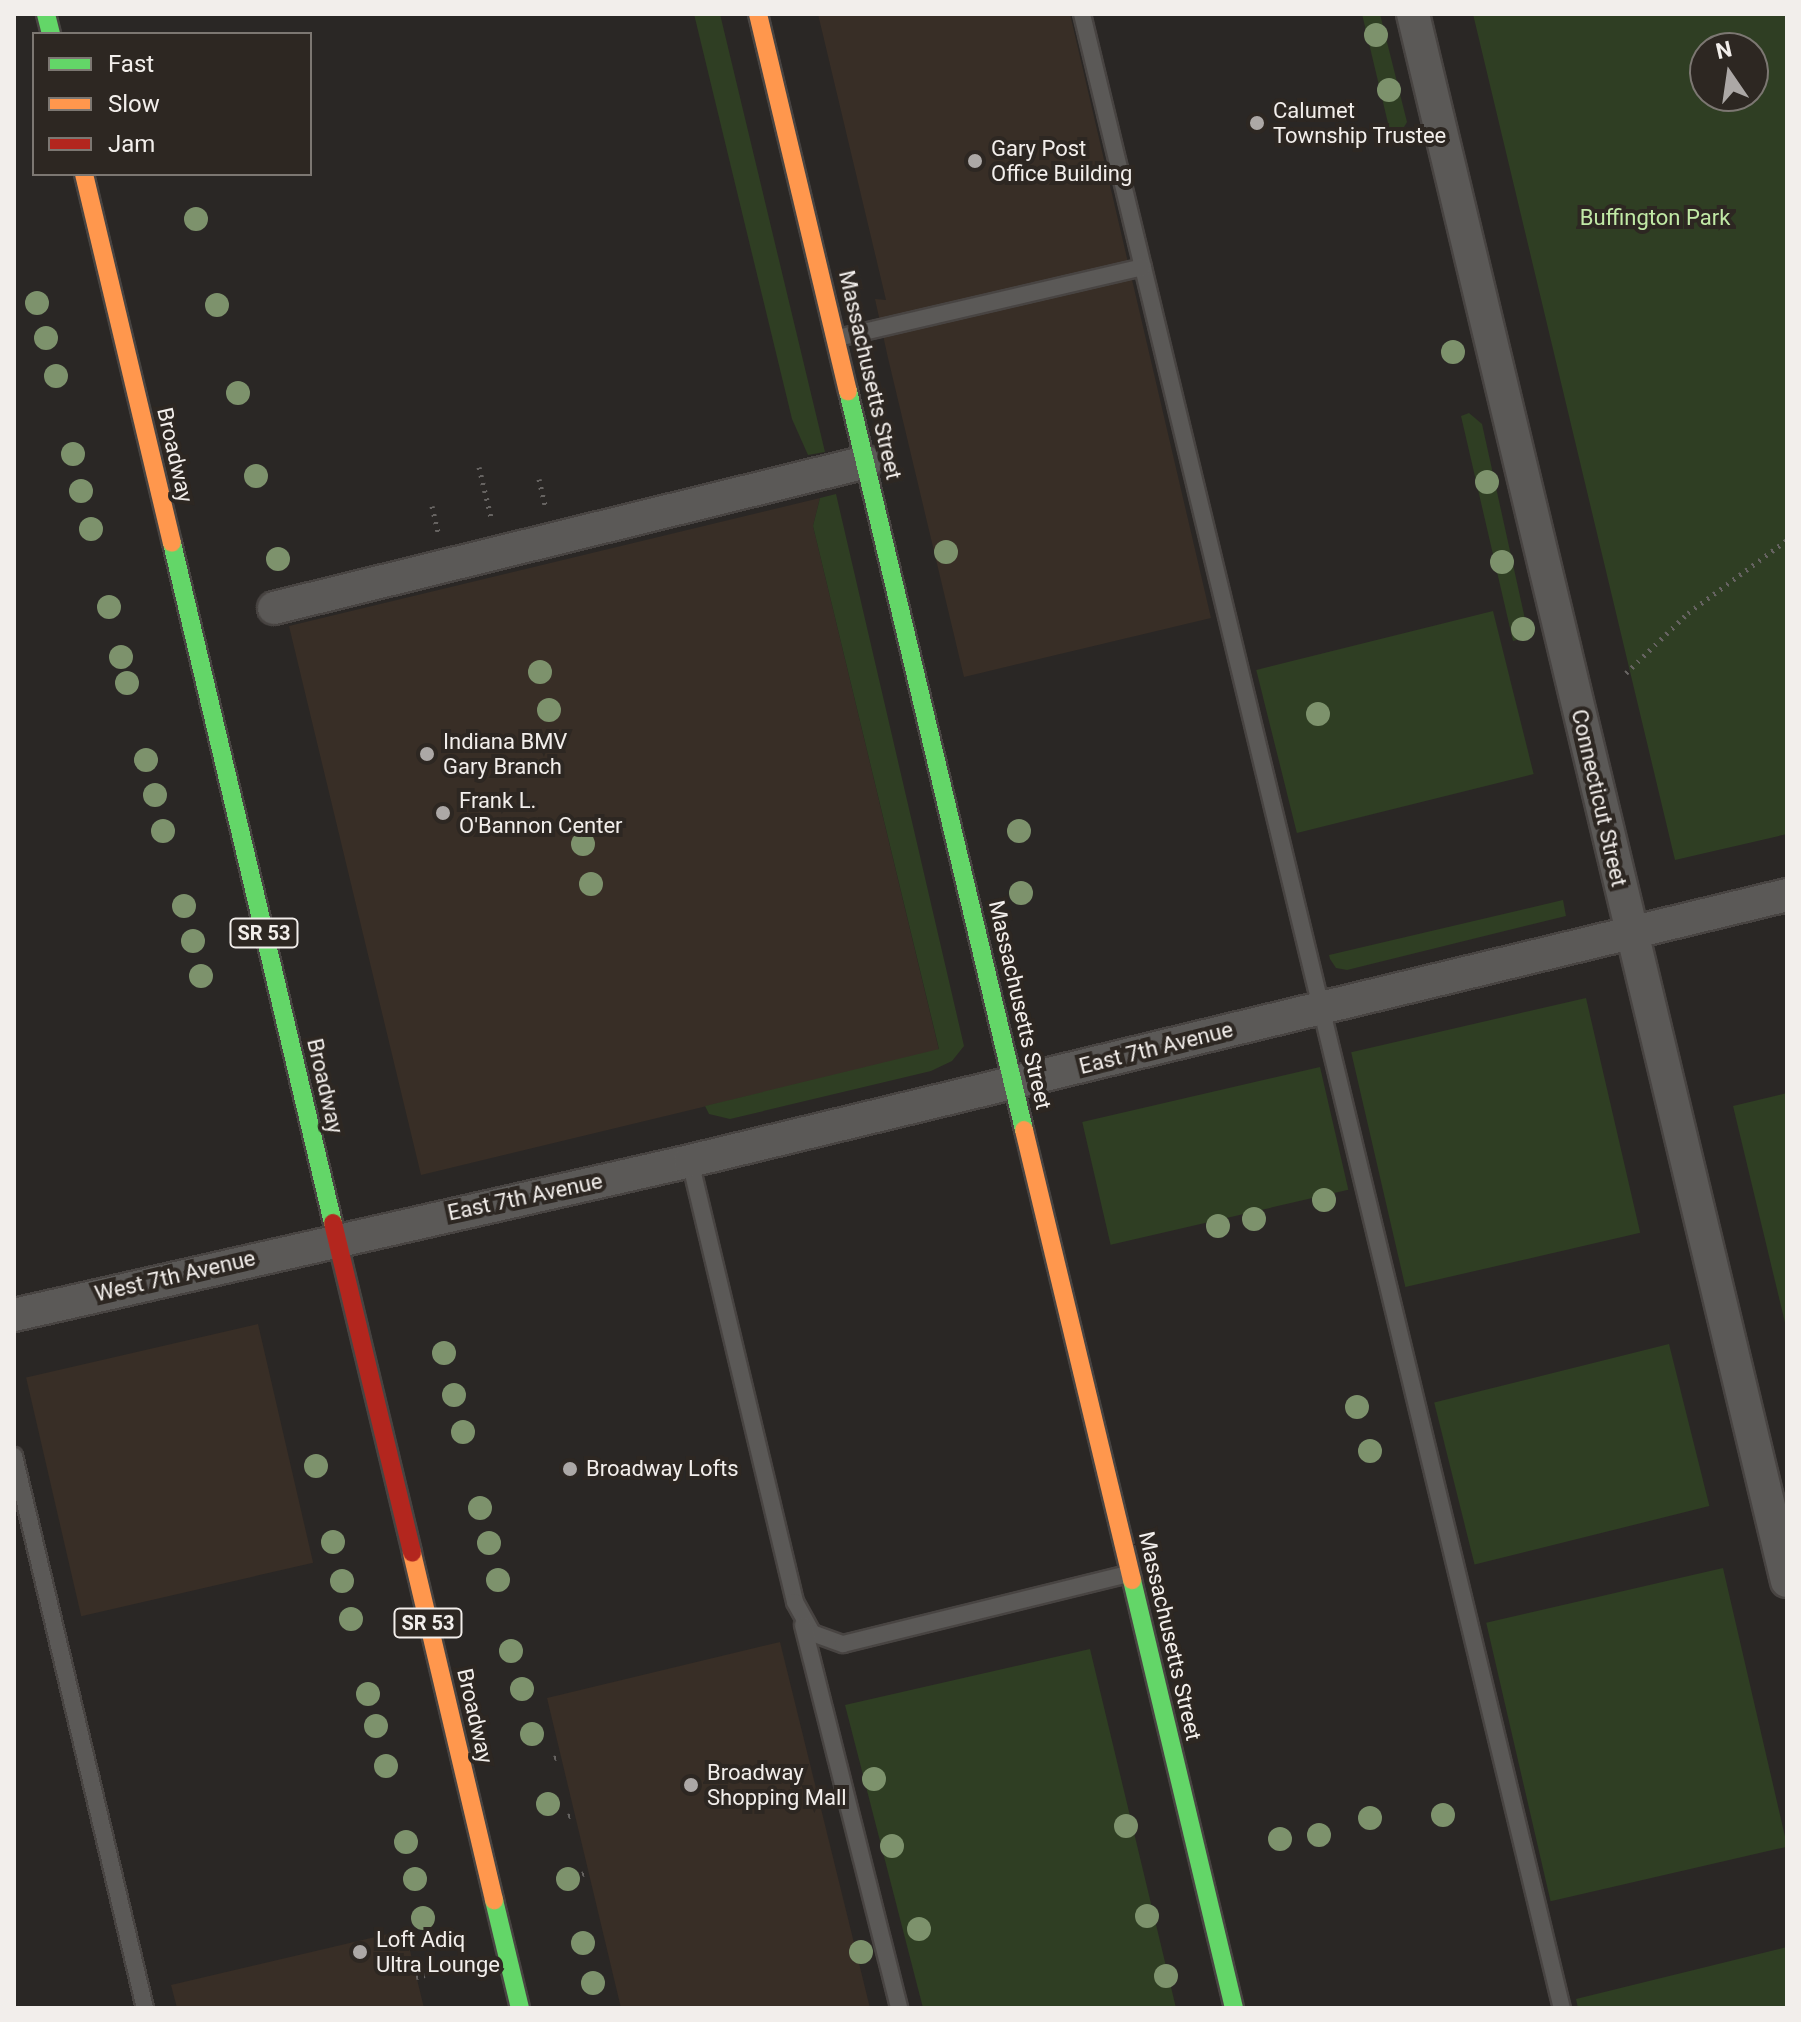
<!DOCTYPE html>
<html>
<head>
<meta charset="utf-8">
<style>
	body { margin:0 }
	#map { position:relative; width:1801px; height:2022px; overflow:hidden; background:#2a2725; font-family:Roboto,sans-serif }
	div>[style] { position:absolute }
	.built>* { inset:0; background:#382e26; transform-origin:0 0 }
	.green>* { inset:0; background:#2f3e23; transform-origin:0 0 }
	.path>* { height:5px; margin-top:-2.5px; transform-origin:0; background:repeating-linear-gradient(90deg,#666361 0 2px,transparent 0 8px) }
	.roads { filter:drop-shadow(2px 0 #484442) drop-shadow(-2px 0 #484442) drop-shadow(0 2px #484442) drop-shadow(0 -2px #484442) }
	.lane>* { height:16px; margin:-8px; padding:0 8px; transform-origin:8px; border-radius:8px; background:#5b5957 }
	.street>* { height:32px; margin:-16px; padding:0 16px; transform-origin:16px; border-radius:16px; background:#5b5957 }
	.fast>* { height:18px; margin:-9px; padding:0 9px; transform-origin:9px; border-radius:9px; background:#63d668 }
	.slow>* { height:18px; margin:-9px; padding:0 9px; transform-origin:9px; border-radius:9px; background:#ff974d }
	.jam>* { height:18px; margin:-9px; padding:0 9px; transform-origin:9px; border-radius:9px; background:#b3261e }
	.trees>* { width:24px; height:24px; margin:-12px; border-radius:50%; background:#7d926c }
	.dots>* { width:22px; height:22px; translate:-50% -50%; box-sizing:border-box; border:4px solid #2d2722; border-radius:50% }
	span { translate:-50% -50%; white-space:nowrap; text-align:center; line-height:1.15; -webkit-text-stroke:8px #2d2722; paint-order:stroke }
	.shield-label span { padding:2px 6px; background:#2d2722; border:2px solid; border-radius:6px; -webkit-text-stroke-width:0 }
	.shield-label { font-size:20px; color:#f2eeeb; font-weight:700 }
	.poi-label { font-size:22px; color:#f2eeeb }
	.left { translate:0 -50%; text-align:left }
	.park-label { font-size:22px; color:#c1e9a6 }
	.street-label { font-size:22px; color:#f2eeeb }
	.frame { position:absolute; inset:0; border:16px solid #f2eeeb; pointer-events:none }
	.legend { position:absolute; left:32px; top:32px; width:280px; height:144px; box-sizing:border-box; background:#2d2722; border:2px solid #7c7772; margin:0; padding:10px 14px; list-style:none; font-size:24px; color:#f2eeeb }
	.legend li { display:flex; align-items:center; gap:16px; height:40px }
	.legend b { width:40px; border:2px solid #7c7772 }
	.north { position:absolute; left:1689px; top:32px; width:80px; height:80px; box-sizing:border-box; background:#2d2722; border:2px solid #7c7772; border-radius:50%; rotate:347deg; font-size:22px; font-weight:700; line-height:32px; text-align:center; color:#f2eeeb }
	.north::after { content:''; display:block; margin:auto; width:28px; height:36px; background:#aca8a6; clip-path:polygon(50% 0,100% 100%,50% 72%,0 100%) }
</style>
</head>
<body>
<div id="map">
	<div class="built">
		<div style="clip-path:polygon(818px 14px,1070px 14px,1211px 618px,964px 677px,888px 358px,875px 299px,886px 300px)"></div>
		<div style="clip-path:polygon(820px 498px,813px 526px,939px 1050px,421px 1175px,289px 626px)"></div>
		<div style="left:258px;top:1324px;width:245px;height:238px;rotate:77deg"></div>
		<div style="clip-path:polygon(780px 1642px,870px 2008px,621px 2008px,547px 1698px)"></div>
		<div style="clip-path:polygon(405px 1930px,424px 2008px,177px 2008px,171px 1985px)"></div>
	</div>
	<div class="green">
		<div style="clip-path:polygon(694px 14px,720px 14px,825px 452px,808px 455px,792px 419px)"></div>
		<div style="clip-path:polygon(1362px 14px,1380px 14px,1407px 122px,1397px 139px,1392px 140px)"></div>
		<div style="clip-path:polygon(evenodd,1473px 14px,1787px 14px,1787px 834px,1675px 860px,1473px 14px,1705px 48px,1753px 48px,1753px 96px,1705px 96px,1705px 48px)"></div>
		<div style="clip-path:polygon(1469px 413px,1482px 424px,1529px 637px,1513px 641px,1461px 416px)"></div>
		<div style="clip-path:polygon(836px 494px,964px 1046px,952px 1061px,931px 1071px,730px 1119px,709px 1114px,705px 1106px,939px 1049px,813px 526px,820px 498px)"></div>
		<div style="left:1493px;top:611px;width:168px;height:244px;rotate:76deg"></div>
		<div style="clip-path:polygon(1563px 900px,1566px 916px,1347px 970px,1336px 968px,1330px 959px,1329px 955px)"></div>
		<div style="left:1586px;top:998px;width:241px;height:241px;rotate:77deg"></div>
		<div style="left:1320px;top:1067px;width:126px;height:244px;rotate:77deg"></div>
		<div style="clip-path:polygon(1787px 1093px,1787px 1331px,1733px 1106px)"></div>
		<div style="left:1669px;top:1344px;width:167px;height:242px;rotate:76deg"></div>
		<div style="left:1723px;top:1568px;width:286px;height:243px;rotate:77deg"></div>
		<div style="clip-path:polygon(1090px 1649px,1176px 2008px,923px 2008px,845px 1705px)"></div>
		<div style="clip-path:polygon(1787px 1947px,1787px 2008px,1578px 2008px,1576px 1999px)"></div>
	</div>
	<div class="path">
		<div style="left:479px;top:467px;width:51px;rotate:76.5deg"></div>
		<div style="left:539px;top:479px;width:28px;rotate:77deg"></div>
		<div style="left:432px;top:506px;width:27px;rotate:77deg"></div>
		<div style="left:1626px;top:673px;width:86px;rotate:-44.1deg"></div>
		<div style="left:1688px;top:613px;width:123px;rotate:-36.4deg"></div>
		<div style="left:554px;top:1758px;width:7px;rotate:-16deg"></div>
		<div style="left:568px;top:1816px;width:7px;rotate:-16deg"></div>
		<div style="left:582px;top:1874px;width:6px;rotate:-18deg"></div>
		<div style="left:416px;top:1977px;width:9px;rotate:-13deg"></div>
	</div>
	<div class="roads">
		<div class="lane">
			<div style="left:1082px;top:14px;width:2051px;rotate:76.47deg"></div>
			<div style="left:838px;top:338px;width:313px;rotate:-13.1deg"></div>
			<div style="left:690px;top:1161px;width:453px;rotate:76.6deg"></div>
			<div style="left:795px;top:1602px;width:35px;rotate:61deg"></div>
			<div style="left:812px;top:1633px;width:33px;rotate:20deg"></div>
			<div style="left:843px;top:1644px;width:294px;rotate:-13.8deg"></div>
			<div style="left:14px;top:1456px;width:567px;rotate:76.65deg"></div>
			<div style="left:803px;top:1625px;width:395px;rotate:75.9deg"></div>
		</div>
		<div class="street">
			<div style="left:1413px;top:14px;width:1611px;rotate:76.58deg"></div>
			<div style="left:274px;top:608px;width:610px;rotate:-13.85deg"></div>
			<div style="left:14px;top:1315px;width:693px;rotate:-12.83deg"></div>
			<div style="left:690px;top:1161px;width:1129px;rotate:-13.63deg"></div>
		</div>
		<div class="fast">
			<div style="left:46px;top:14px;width:21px;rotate:76deg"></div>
			<div style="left:848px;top:391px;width:760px;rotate:76.6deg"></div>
			<div style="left:172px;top:543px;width:699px;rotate:76.68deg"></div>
			<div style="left:1132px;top:1580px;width:440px;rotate:76.6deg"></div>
			<div style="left:494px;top:1900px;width:111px;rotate:76.5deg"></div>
		</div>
		<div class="slow">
			<div style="left:758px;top:14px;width:388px;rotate:76.6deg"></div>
			<div style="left:84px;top:174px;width:379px;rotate:76.6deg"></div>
			<div style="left:1024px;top:1130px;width:463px;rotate:76.5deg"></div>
			<div style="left:412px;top:1553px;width:357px;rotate:76.7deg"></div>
		</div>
		<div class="jam">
			<div style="left:333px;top:1223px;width:339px;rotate:76.5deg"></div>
		</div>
	</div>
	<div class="trees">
		<div style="left:1376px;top:35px"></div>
		<div style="left:1389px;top:90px"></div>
		<div style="left:196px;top:219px"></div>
		<div style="left:37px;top:303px"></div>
		<div style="left:217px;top:305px"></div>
		<div style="left:46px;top:338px"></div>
		<div style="left:1453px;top:352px"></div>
		<div style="left:56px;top:376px"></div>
		<div style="left:238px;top:393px"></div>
		<div style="left:73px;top:454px"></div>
		<div style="left:256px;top:476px"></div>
		<div style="left:1487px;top:482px"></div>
		<div style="left:81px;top:491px"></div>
		<div style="left:91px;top:529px"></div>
		<div style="left:946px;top:552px"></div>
		<div style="left:278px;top:559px"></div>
		<div style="left:1502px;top:562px"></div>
		<div style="left:109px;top:607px"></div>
		<div style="left:1523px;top:629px"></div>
		<div style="left:121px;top:657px"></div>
		<div style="left:540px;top:672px"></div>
		<div style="left:127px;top:683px"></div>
		<div style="left:549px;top:710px"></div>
		<div style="left:1318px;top:714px"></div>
		<div style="left:146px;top:760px"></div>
		<div style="left:155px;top:795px"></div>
		<div style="left:163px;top:831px"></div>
		<div style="left:1019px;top:831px"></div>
		<div style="left:583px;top:844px"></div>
		<div style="left:591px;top:884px"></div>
		<div style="left:1021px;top:893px"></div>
		<div style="left:184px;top:906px"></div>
		<div style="left:193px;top:941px"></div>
		<div style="left:201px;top:976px"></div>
		<div style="left:1324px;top:1200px"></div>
		<div style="left:1254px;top:1219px"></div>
		<div style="left:1218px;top:1226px"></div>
		<div style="left:444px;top:1353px"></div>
		<div style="left:454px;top:1395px"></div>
		<div style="left:1357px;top:1407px"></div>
		<div style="left:463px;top:1432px"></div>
		<div style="left:1370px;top:1451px"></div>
		<div style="left:316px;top:1466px"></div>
		<div style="left:480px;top:1508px"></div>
		<div style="left:333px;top:1542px"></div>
		<div style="left:489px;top:1543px"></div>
		<div style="left:498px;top:1580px"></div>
		<div style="left:342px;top:1581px"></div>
		<div style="left:351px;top:1619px"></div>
		<div style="left:511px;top:1651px"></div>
		<div style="left:522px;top:1689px"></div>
		<div style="left:368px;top:1694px"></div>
		<div style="left:376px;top:1726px"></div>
		<div style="left:532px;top:1734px"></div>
		<div style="left:386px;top:1766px"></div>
		<div style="left:874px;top:1779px"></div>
		<div style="left:548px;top:1804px"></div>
		<div style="left:1443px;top:1815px"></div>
		<div style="left:1370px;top:1818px"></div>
		<div style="left:1126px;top:1826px"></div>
		<div style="left:1319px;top:1835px"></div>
		<div style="left:1280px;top:1839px"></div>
		<div style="left:406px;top:1842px"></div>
		<div style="left:892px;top:1846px"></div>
		<div style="left:415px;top:1879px"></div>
		<div style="left:568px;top:1879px"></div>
		<div style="left:1147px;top:1916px"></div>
		<div style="left:423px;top:1918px"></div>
		<div style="left:919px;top:1929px"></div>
		<div style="left:583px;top:1943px"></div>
		<div style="left:861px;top:1952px"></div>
		<div style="left:1166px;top:1976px"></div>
		<div style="left:593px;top:1983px"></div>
	</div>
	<div class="dots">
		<div style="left:1257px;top:123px;background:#aca8a6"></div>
		<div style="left:975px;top:161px;background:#aca8a6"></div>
		<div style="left:427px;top:754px;background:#aca8a6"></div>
		<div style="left:443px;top:813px;background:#aca8a6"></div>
		<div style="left:570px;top:1469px;background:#aca8a6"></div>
		<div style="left:691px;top:1785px;background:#aca8a6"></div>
		<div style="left:360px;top:1952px;background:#aca8a6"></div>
	</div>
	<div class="shield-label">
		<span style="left:264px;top:933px">SR 53</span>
		<span style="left:428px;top:1623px">SR 53</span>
	</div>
	<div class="poi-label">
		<span class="left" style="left:1273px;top:123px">Calumet<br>Township Trustee</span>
		<span class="left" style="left:991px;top:161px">Gary Post<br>Office Building</span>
		<span class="left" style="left:443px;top:754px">Indiana BMV<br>Gary Branch</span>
		<span class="left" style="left:459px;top:813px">Frank L.<br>O'Bannon Center</span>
		<span class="left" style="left:586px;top:1469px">Broadway Lofts</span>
		<span class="left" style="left:707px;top:1785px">Broadway<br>Shopping Mall</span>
		<span class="left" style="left:376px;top:1952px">Loft Adiq<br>Ultra Lounge</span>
	</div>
	<div class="park-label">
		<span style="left:1655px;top:218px">Buffington Park</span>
	</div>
	<div class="street-label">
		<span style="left:870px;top:375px;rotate:77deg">Massachusetts Street</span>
		<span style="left:175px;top:455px;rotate:77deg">Broadway</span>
		<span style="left:1599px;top:798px;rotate:77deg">Connecticut Street</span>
		<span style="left:1020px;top:1005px;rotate:77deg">Massachusetts Street</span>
		<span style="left:1156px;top:1048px;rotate:-14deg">East 7th Avenue</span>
		<span style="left:325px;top:1086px;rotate:77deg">Broadway</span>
		<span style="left:525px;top:1197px;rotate:-12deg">East 7th Avenue</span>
		<span style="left:175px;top:1276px;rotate:-13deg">West 7th Avenue</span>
		<span style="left:1170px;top:1636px;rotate:77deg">Massachusetts Street</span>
		<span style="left:475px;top:1716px;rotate:77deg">Broadway</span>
	</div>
	<div class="frame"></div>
	<ul class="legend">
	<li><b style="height:10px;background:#63d668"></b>Fast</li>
	<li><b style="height:10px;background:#ff974d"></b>Slow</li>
	<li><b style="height:10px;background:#b3261e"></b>Jam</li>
	</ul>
	<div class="north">N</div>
</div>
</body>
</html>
